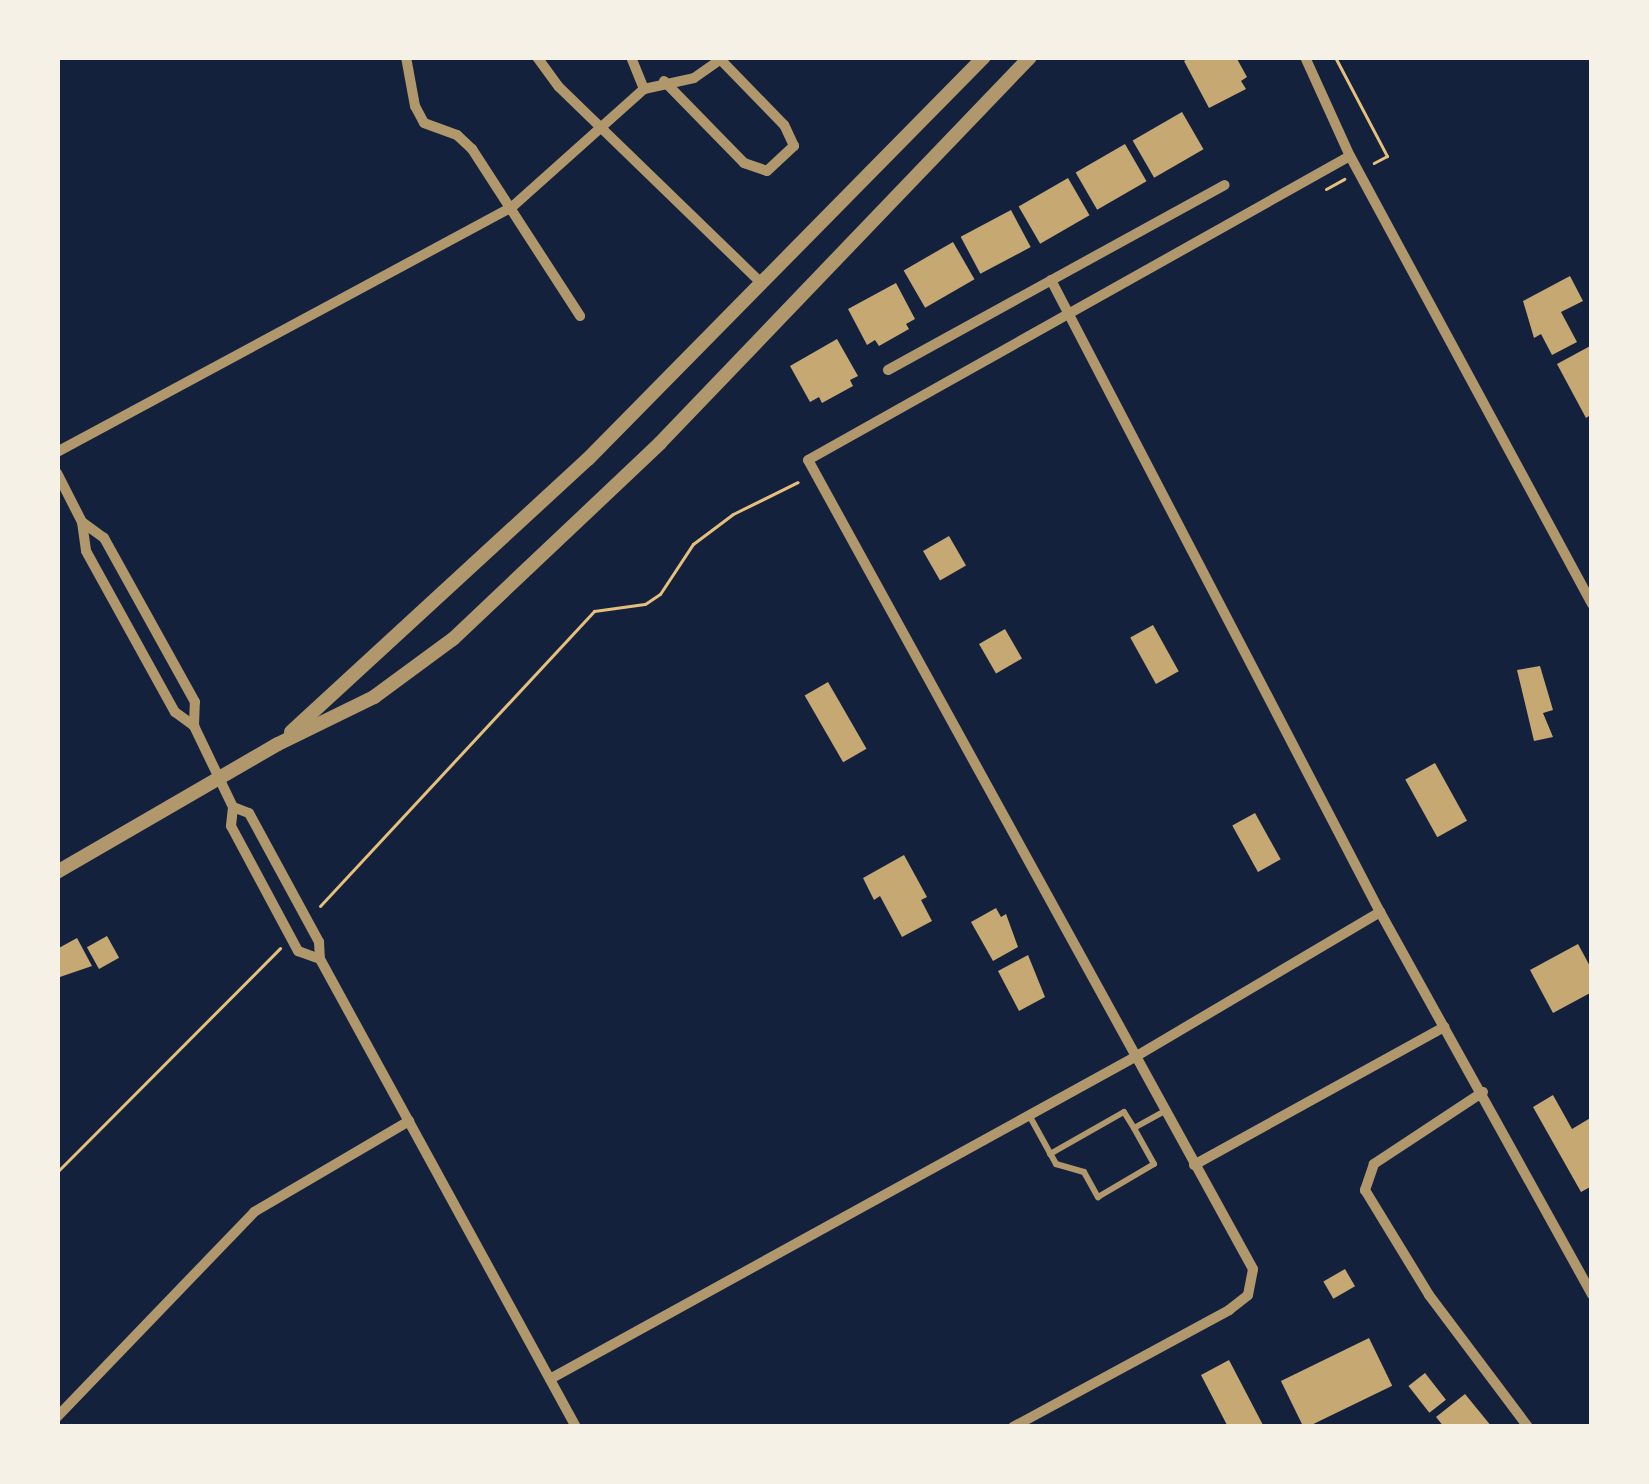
<!DOCTYPE html>
<html>
<head>
<meta charset="utf-8">
<style>
	body { margin:0 }
	#map { position:relative; width:1649px; height:1484px; overflow:hidden; background:#14213d; font-family:Barlow,sans-serif }
	div>[style] { position:absolute }
	.building>* { inset:0; background:#c6a872; transform-origin:0 0 }
	.path>* { height:3px; margin:-1.5px; padding:0 1.5px; transform-origin:1.5px; border-radius:1.5px; background:#e5c07b }
	.service>* { height:6px; margin:-3px; padding:0 3px; transform-origin:3px; border-radius:3px; background:#b1986c }
	.minor>* { height:10px; margin:-5px; padding:0 5px; transform-origin:5px; border-radius:5px; background:#b1986c }
	.tertiary>* { height:14px; margin:-7px; padding:0 7px; transform-origin:7px; border-radius:7px; background:#b1986c }
	span { translate:-50% -50%; white-space:nowrap; text-align:center; line-height:1.15; -webkit-text-stroke:9px #f6f1e7; paint-order:stroke }
	.frame { position:absolute; inset:0; border:60px solid #f6f1e7; pointer-events:none }
</style>
</head>
<body>
<div id="map">
	<div class="building">
		<div style="clip-path:polygon(1191px 57px,1236px 57px,1247px 77px,1241px 81px,1246px 89px,1209px 108px,1184px 61px)"></div>
		<div style="left:1182px;top:112px;width:43px;height:57px;rotate:60deg"></div>
		<div style="left:1125px;top:144px;width:43px;height:57px;rotate:60deg"></div>
		<div style="left:1068px;top:178px;width:43px;height:57px;rotate:60deg"></div>
		<div style="left:1011px;top:210px;width:42px;height:57px;rotate:62deg"></div>
		<div style="left:953px;top:242px;width:43px;height:57px;rotate:60deg"></div>
		<div style="clip-path:polygon(1570px 276px,1583px 301px,1561px 312px,1577px 342px,1552px 355px,1541px 334px,1534px 338px,1523px 301px)"></div>
		<div style="clip-path:polygon(896px 283px,915px 319px,906px 324px,909px 329px,879px 346px,875px 340px,867px 345px,848px 309px)"></div>
		<div style="clip-path:polygon(837px 339px,858px 376px,850px 380px,853px 386px,822px 403px,819px 397px,810px 402px,790px 366px)"></div>
		<div style="clip-path:polygon(1592px 345px,1592px 414px,1586px 418px,1557px 364px)"></div>
		<div style="left:949px;top:536px;width:34px;height:30px;rotate:60deg"></div>
		<div style="left:1153px;top:625px;width:53px;height:26px;rotate:61deg"></div>
		<div style="left:1005px;top:629px;width:34px;height:30px;rotate:60deg"></div>
		<div style="clip-path:polygon(1540px 666px,1553px 710px,1543px 713px,1553px 737px,1534px 741px,1517px 670px)"></div>
		<div style="left:828px;top:682px;width:77px;height:27px;rotate:60deg"></div>
		<div style="left:1435px;top:763px;width:66px;height:34px;rotate:61deg"></div>
		<div style="left:1255px;top:813px;width:53px;height:26px;rotate:61deg"></div>
		<div style="clip-path:polygon(904px 855px,927px 897px,921px 900px,932px 921px,902px 937px,880px 896px,874px 900px,863px 878px)"></div>
		<div style="clip-path:polygon(996px 908px,1001px 917px,1006px 914px,1018px 947px,993px 961px,971px 922px)"></div>
		<div style="left:107px;top:936px;width:25px;height:23px;rotate:61deg"></div>
		<div style="clip-path:polygon(77px 938px,92px 966px,57px 978px,57px 949px)"></div>
		<div style="clip-path:polygon(1578px 944px,1592px 970px,1592px 992px,1553px 1013px,1530px 970px)"></div>
		<div style="clip-path:polygon(1028px 955px,1045px 997px,1019px 1011px,998px 971px)"></div>
		<div style="clip-path:polygon(1553px 1095px,1572px 1129px,1592px 1117px,1592px 1186px,1581px 1192px,1533px 1107px)"></div>
		<div style="left:1345px;top:1269px;width:20px;height:25px;rotate:60deg"></div>
		<div style="left:1369px;top:1338px;width:53px;height:98px;rotate:64deg"></div>
		<div style="clip-path:polygon(1229px 1360px,1264px 1427px,1228px 1427px,1201px 1375px)"></div>
		<div style="left:1425px;top:1373px;width:34px;height:21px;rotate:52deg"></div>
		<div style="clip-path:polygon(1465px 1394px,1492px 1427px,1444px 1427px,1436px 1417px)"></div>
	</div>
	<div class="path">
		<div style="left:1335px;top:57px;width:112px;rotate:62.3deg"></div>
		<div style="left:1387px;top:156px;width:15px;rotate:152deg"></div>
		<div style="left:1326px;top:189px;width:21px;rotate:-29deg"></div>
		<div style="left:320px;top:906px;width:403px;rotate:-47.1deg"></div>
		<div style="left:594px;top:611px;width:51px;rotate:-7.8deg"></div>
		<div style="left:645px;top:604px;width:18px;rotate:-34deg"></div>
		<div style="left:660px;top:594px;width:60px;rotate:-56.6deg"></div>
		<div style="left:693px;top:544px;width:50px;rotate:-36.9deg"></div>
		<div style="left:733px;top:514px;width:72px;rotate:-26.2deg"></div>
		<div style="left:57px;top:1172px;width:316px;rotate:-45.1deg"></div>
	</div>
	<div class="service">
		<div style="left:1029px;top:1115px;width:56px;rotate:61.1deg"></div>
		<div style="left:1056px;top:1164px;width:29px;rotate:16deg"></div>
		<div style="left:1084px;top:1172px;width:29px;rotate:61deg"></div>
		<div style="left:1098px;top:1197px;width:65px;rotate:-30.5deg"></div>
		<div style="left:1154px;top:1164px;width:41px;rotate:-119.1deg"></div>
		<div style="left:1134px;top:1128px;width:35px;rotate:-29deg"></div>
		<div style="left:1050px;top:1154px;width:85px;rotate:-29.6deg"></div>
		<div style="left:1124px;top:1112px;width:19px;rotate:58deg"></div>
	</div>
	<div class="minor">
		<div style="left:406px;top:57px;width:50px;rotate:79.6deg"></div>
		<div style="left:415px;top:106px;width:19px;rotate:62deg"></div>
		<div style="left:424px;top:123px;width:35px;rotate:20deg"></div>
		<div style="left:457px;top:135px;width:21px;rotate:43deg"></div>
		<div style="left:472px;top:149px;width:199px;rotate:57.1deg"></div>
		<div style="left:537px;top:57px;width:37px;rotate:54deg"></div>
		<div style="left:559px;top:87px;width:283px;rotate:44.1deg"></div>
		<div style="left:631px;top:57px;width:35px;rotate:68deg"></div>
		<div style="left:1305px;top:57px;width:109px;rotate:65.6deg"></div>
		<div style="left:1350px;top:156px;width:509px;rotate:61.62deg"></div>
		<div style="left:664px;top:81px;width:115px;rotate:45.7deg"></div>
		<div style="left:744px;top:163px;width:24px;rotate:19deg"></div>
		<div style="left:767px;top:171px;width:37px;rotate:-43deg"></div>
		<div style="left:794px;top:146px;width:23px;rotate:-115deg"></div>
		<div style="left:784px;top:125px;width:91px;rotate:-134.1deg"></div>
		<div style="left:1051px;top:280px;width:713px;rotate:62.5deg"></div>
		<div style="left:1380px;top:912px;width:437px;rotate:61deg"></div>
		<div style="left:888px;top:370px;width:384px;rotate:-28.8deg"></div>
		<div style="left:57px;top:452px;width:517px;rotate:-28.3deg"></div>
		<div style="left:512px;top:207px;width:177px;rotate:-41.8deg"></div>
		<div style="left:644px;top:89px;width:51px;rotate:-12.4deg"></div>
		<div style="left:694px;top:78px;width:37px;rotate:-35deg"></div>
		<div style="left:57px;top:473px;width:55px;rotate:63deg"></div>
		<div style="left:82px;top:522px;width:29px;rotate:82deg"></div>
		<div style="left:86px;top:551px;width:184px;rotate:61.1deg"></div>
		<div style="left:175px;top:712px;width:24px;rotate:36deg"></div>
		<div style="left:194px;top:726px;width:24px;rotate:-88deg"></div>
		<div style="left:195px;top:702px;width:188px;rotate:-119deg"></div>
		<div style="left:104px;top:538px;width:27px;rotate:-144deg"></div>
		<div style="left:194px;top:726px;width:90px;rotate:64.3deg"></div>
		<div style="left:233px;top:807px;width:19px;rotate:96deg"></div>
		<div style="left:231px;top:826px;width:142px;rotate:61.8deg"></div>
		<div style="left:298px;top:951px;width:23px;rotate:20deg"></div>
		<div style="left:233px;top:807px;width:17px;rotate:21deg"></div>
		<div style="left:249px;top:813px;width:147px;rotate:61.5deg"></div>
		<div style="left:319px;top:942px;width:17px;rotate:87deg"></div>
		<div style="left:320px;top:959px;width:533px;rotate:61.32deg"></div>
		<div style="left:1483px;top:1092px;width:131px;rotate:146.6deg"></div>
		<div style="left:1374px;top:1164px;width:28px;rotate:109deg"></div>
		<div style="left:1365px;top:1190px;width:123px;rotate:58.6deg"></div>
		<div style="left:1429px;top:1295px;width:165px;rotate:53.1deg"></div>
		<div style="left:1194px;top:1165px;width:286px;rotate:-28.9deg"></div>
		<div style="left:550px;top:1379px;width:668px;rotate:-28.83deg"></div>
		<div style="left:1135px;top:1057px;width:285px;rotate:-30.6deg"></div>
		<div style="left:57px;top:1417px;width:284px;rotate:-46.1deg"></div>
		<div style="left:254px;top:1212px;width:180px;rotate:-30.4deg"></div>
		<div style="left:1013px;top:1427px;width:246px;rotate:-28.4deg"></div>
		<div style="left:1229px;top:1310px;width:24px;rotate:-38deg"></div>
		<div style="left:1248px;top:1295px;width:26px;rotate:-79deg"></div>
		<div style="left:1253px;top:1269px;width:923px;rotate:-118.81deg"></div>
		<div style="left:808px;top:460px;width:621px;rotate:-29.29deg"></div>
	</div>
	<div class="tertiary">
		<div style="left:291px;top:732px;width:403px;rotate:-42.6deg"></div>
		<div style="left:588px;top:459px;width:564px;rotate:-45.43deg"></div>
		<div style="left:57px;top:872px;width:255px;rotate:-30.1deg"></div>
		<div style="left:278px;top:744px;width:107px;rotate:-26.1deg"></div>
		<div style="left:374px;top:697px;width:98px;rotate:-36.3deg"></div>
		<div style="left:453px;top:639px;width:285px;rotate:-43.4deg"></div>
		<div style="left:660px;top:443px;width:535px;rotate:-46.21deg"></div>
	</div>
	<div class="frame"></div>
</div>
</body>
</html>
